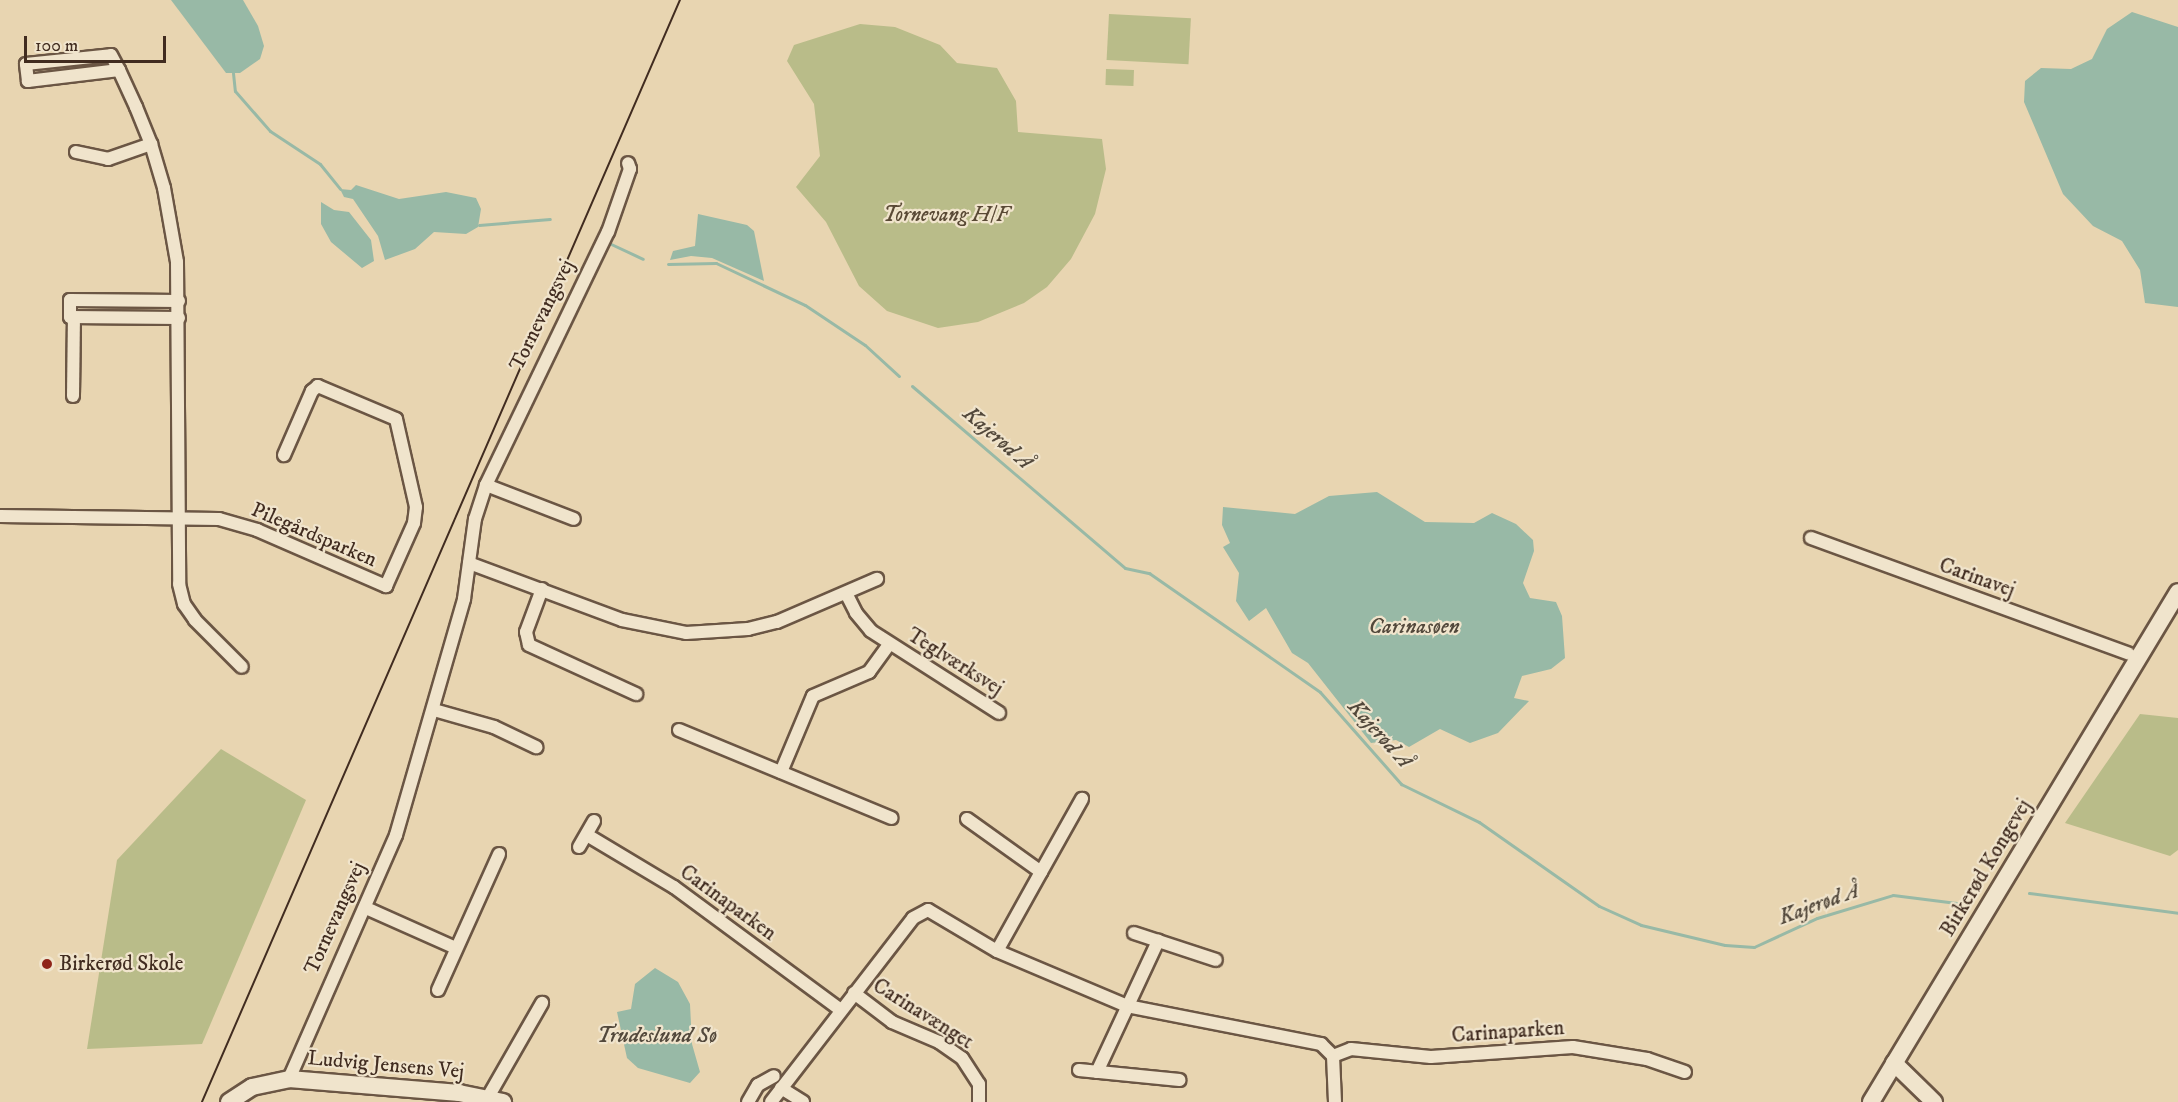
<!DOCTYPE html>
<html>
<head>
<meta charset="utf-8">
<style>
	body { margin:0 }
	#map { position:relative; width:2178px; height:1102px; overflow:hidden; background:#e8d5b1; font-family:"IM FELL DW Pica",serif }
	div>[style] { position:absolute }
	.green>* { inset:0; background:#b9bc89; transform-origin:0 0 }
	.water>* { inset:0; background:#98b9a6 }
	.stream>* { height:3px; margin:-1.5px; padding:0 1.5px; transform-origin:1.5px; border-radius:1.5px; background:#98b9a6 }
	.roads { filter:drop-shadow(2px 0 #6b5644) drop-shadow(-2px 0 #6b5644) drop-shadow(0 2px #6b5644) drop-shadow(0 -2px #6b5644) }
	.street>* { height:12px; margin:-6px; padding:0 6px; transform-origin:6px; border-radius:6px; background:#f0e4cc }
	.secondary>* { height:16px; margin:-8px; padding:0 8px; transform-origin:8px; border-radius:8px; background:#f0e4cc }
	.tram>* { height:1.5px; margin:-0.75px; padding:0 0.75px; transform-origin:0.75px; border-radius:0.75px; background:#412c20 }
	.dots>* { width:16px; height:16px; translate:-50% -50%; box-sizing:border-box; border:3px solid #f0e4cc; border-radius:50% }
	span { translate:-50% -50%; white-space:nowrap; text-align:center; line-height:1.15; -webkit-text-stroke:4.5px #f0e4cc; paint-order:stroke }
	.park-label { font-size:21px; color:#594935; font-style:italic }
	.street-label { font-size:21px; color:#412c20 }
	.poi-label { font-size:21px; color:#412c20 }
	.left { translate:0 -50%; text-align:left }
	.water-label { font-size:22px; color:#52483b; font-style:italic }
	.scale { position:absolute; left:24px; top:36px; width:142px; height:27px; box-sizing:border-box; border:3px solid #412c20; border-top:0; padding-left:8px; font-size:18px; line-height:21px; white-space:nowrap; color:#412c20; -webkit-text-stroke:4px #f0e4cc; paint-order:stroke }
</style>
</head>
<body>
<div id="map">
	<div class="green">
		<div style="left:1109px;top:14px;width:82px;height:46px;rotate:3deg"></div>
		<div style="clip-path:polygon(860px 24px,895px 27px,940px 45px,957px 63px,997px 68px,1016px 101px,1018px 132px,1102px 139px,1106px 169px,1095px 214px,1071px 259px,1047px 287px,1024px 303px,978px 322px,938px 328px,887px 311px,859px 286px,826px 222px,796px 187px,820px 156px,814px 104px,787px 61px,794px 45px)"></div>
		<div style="left:1106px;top:69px;width:28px;height:16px;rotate:2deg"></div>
		<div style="clip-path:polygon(2140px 714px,2178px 718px,2178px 850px,2170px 856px,2065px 823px)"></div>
		<div style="clip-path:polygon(221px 749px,306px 800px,202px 1044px,87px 1049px,117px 860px)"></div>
	</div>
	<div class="water">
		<div style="clip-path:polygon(171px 0,243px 0,258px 26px,264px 46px,260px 59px,240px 73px,226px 73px)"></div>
		<div style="clip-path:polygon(2132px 12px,2178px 27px,2178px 307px,2145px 303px,2140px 270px,2122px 241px,2093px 226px,2063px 194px,2024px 102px,2025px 81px,2041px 68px,2071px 69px,2092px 59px,2107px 29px)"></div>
		<div style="clip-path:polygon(356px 185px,399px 199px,446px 192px,476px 198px,481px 209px,478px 227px,466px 234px,434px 232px,415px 249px,385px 260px,378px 236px,353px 199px,344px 197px,340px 189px,351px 190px)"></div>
		<div style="clip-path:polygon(321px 202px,334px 210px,349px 212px,371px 240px,374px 261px,362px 268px,331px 242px,321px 224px)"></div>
		<div style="clip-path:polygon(698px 214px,747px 225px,754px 231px,764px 281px,712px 258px,691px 256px,670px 260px,673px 251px,695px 246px)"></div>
		<div style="clip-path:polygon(1377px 492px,1425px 522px,1474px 523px,1492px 513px,1516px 524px,1533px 540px,1534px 551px,1523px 583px,1530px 598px,1556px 602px,1562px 616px,1565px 658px,1551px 669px,1522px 676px,1514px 698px,1529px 701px,1498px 733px,1470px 743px,1440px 729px,1409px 747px,1396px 740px,1371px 743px,1308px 663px,1292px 653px,1266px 608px,1249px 621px,1236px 601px,1239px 573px,1223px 547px,1230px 543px,1222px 525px,1223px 507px,1295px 514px,1329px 496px)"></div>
		<div style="clip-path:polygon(655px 968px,678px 982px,690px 1004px,692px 1044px,700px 1072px,690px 1083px,638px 1068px,627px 1058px,617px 1012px,631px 1009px,635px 984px)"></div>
	</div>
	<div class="stream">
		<div style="left:233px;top:73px;width:18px;rotate:84deg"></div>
		<div style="left:235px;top:91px;width:53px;rotate:48.8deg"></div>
		<div style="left:270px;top:131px;width:60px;rotate:33.4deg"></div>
		<div style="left:320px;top:164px;width:32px;rotate:51deg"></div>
		<div style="left:479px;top:225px;width:71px;rotate:-4.8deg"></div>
		<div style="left:611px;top:244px;width:35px;rotate:25deg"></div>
		<div style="left:668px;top:264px;width:48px;rotate:-1.2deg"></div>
		<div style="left:716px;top:263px;width:98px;rotate:25.3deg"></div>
		<div style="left:805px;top:305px;width:72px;rotate:33.7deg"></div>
		<div style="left:865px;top:345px;width:46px;rotate:42.4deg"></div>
		<div style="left:912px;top:386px;width:280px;rotate:40.5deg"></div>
		<div style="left:1125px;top:568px;width:25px;rotate:12deg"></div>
		<div style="left:1149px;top:573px;width:208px;rotate:34.8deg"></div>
		<div style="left:1320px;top:692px;width:123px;rotate:48.6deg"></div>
		<div style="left:1401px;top:784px;width:87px;rotate:26deg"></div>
		<div style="left:1479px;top:822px;width:146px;rotate:35deg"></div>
		<div style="left:1599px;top:906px;width:46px;rotate:24.3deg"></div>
		<div style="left:1641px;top:925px;width:86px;rotate:13.4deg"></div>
		<div style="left:1725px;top:945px;width:29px;rotate:4deg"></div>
		<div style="left:1754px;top:947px;width:69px;rotate:-24.7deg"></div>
		<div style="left:1817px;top:918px;width:79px;rotate:-16.8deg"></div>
		<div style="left:1893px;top:895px;width:64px;rotate:7.2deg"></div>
		<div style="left:2029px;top:893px;width:150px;rotate:7.6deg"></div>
	</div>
	<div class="roads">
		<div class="street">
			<div style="left:119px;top:70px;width:92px;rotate:173.1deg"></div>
			<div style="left:28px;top:81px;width:17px;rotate:-97deg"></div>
			<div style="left:26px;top:64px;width:85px;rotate:-6deg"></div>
			<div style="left:111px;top:55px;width:17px;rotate:62deg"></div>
			<div style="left:119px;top:70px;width:41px;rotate:65.3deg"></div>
			<div style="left:136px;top:107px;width:40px;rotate:68deg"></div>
			<div style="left:151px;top:144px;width:46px;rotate:73.5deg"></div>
			<div style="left:164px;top:188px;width:75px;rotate:80deg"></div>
			<div style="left:177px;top:262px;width:322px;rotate:89.6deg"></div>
			<div style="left:179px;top:584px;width:21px;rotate:76deg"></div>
			<div style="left:184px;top:604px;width:19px;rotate:55deg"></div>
			<div style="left:195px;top:620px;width:66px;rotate:45deg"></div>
			<div style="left:76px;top:152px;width:33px;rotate:12deg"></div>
			<div style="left:108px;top:159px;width:46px;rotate:-19.2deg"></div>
			<div style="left:179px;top:318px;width:109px;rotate:-179.5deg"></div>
			<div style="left:70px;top:317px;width:17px;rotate:-90deg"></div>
			<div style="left:70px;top:300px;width:109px;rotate:0.5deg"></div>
			<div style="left:73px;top:396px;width:79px;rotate:-89.3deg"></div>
			<div style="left:486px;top:485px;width:94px;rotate:21.1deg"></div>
			<div style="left:0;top:516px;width:219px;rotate:0.8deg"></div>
			<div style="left:219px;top:519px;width:40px;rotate:16deg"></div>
			<div style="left:257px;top:530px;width:141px;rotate:23.5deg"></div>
			<div style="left:386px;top:586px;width:69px;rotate:-66deg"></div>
			<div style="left:414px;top:523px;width:16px;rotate:-83deg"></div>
			<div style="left:416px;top:507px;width:90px;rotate:-102.8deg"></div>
			<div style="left:396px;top:419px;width:85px;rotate:-157.1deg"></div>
			<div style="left:318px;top:386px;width:8px;rotate:140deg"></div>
			<div style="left:312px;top:391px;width:70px;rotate:113.6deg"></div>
			<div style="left:1811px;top:538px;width:338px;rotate:20deg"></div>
			<div style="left:469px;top:563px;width:163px;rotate:20.4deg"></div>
			<div style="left:622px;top:620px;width:65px;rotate:11.5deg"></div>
			<div style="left:686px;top:633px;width:62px;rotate:-3.7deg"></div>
			<div style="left:748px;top:629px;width:30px;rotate:-14deg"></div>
			<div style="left:777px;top:622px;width:109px;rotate:-23.3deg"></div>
			<div style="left:542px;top:589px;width:46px;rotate:110.4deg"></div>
			<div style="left:526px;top:632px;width:13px;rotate:77deg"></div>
			<div style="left:529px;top:645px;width:118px;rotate:24.6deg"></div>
			<div style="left:846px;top:593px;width:22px;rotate:63deg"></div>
			<div style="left:856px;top:613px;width:23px;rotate:50deg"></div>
			<div style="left:871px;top:631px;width:152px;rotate:32.6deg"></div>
			<div style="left:434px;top:710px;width:62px;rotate:15.8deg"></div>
			<div style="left:494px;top:727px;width:47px;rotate:25.5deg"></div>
			<div style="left:679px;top:730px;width:230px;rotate:22.5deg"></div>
			<div style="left:781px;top:772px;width:82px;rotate:-67.2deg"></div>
			<div style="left:813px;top:696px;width:61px;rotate:-23.2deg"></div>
			<div style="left:869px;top:672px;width:34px;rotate:-54deg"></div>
			<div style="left:967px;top:819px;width:91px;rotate:35.6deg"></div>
			<div style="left:1041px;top:872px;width:90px;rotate:119.1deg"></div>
			<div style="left:587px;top:835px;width:101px;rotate:30.9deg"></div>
			<div style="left:674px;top:887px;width:207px;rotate:36.4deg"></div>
			<div style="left:579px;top:847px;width:30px;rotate:-60deg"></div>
			<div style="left:1041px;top:872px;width:84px;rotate:-60.7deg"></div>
			<div style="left:366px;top:908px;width:98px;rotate:24deg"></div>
			<div style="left:1134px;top:933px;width:86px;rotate:18.2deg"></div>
			<div style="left:438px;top:990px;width:149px;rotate:-65.8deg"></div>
			<div style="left:854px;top:993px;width:48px;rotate:37.3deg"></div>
			<div style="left:892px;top:1022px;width:51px;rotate:23.1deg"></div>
			<div style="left:939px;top:1042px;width:28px;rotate:35deg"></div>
			<div style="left:962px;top:1058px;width:31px;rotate:57deg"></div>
			<div style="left:979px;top:1084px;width:18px;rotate:90deg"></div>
			<div style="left:1333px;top:1056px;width:19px;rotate:-21deg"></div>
			<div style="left:1351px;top:1049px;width:80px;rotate:5.7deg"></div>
			<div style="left:1431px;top:1057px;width:142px;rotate:-4deg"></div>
			<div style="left:1573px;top:1047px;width:75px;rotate:9.2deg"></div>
			<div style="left:1647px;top:1059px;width:40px;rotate:18.9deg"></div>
			<div style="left:1079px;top:1070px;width:101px;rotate:5.7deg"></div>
			<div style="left:1097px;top:1072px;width:145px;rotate:-65deg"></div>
			<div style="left:289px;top:1079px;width:266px;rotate:-66.3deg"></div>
			<div style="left:396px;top:835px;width:246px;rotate:-73.9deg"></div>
			<div style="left:464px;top:599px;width:81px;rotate:-82.2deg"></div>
			<div style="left:475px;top:519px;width:36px;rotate:-72deg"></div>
			<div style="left:486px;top:485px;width:281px;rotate:-64.3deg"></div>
			<div style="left:608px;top:232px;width:67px;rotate:-70.8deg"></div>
			<div style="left:630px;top:169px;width:6px;rotate:-108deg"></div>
			<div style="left:781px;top:1088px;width:26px;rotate:32deg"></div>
			<div style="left:487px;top:1099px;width:111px;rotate:-60.2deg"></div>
			<div style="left:748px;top:1102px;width:20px;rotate:-60deg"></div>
			<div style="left:758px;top:1085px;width:18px;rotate:-29deg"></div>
			<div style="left:771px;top:1102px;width:232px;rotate:-52.3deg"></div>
			<div style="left:913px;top:918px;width:17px;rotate:-28deg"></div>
			<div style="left:928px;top:910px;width:80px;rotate:30.7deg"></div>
			<div style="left:997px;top:951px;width:141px;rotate:22.9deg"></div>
			<div style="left:1127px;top:1006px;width:198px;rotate:11.1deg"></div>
			<div style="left:1321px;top:1044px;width:17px;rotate:45deg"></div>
			<div style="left:1333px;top:1056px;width:46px;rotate:87.5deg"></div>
		</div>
		<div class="secondary">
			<div style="left:1894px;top:1063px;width:56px;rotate:44.3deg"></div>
			<div style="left:229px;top:1102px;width:27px;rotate:-33deg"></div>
			<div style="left:252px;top:1087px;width:38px;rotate:-12deg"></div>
			<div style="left:289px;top:1079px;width:171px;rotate:4.7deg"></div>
			<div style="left:459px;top:1093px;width:45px;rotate:11.6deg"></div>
			<div style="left:1871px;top:1102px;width:595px;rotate:-58.95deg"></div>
		</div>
	</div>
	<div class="tram">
		<div style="left:202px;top:1102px;width:1201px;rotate:-66.55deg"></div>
	</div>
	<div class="dots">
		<div style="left:47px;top:964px;background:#8f2418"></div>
	</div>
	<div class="park-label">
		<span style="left:946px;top:215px">Tornevang H/F</span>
	</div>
	<div class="street-label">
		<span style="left:542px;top:315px;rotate:-64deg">Tornevangsvej</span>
		<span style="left:314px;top:535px;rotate:23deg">Pilegårdsparken</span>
		<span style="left:1977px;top:578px;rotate:20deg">Carinavej</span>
		<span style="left:955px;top:662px;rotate:32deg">Teglværksvej</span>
		<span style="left:1986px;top:868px;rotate:-59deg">Birkerød Kongevej</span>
		<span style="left:728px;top:903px;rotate:36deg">Carinaparken</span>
		<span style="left:335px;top:918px;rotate:-66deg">Tornevangsvej</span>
		<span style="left:923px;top:1014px;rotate:32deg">Carinavænget</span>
		<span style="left:1508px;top:1032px;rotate:-4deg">Carinaparken</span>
		<span style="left:386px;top:1065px;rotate:5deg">Ludvig Jensens Vej</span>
	</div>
	<div class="poi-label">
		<span class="left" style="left:59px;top:964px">Birkerød Skole</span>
	</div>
	<div class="water-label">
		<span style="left:998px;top:438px;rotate:41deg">Kajerød Å</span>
		<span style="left:1414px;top:627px">Carinasøen</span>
		<span style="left:1380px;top:734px;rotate:48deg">Kajerød Å</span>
		<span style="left:1819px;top:904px;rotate:-20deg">Kajerød Å</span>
		<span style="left:657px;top:1036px">Trudeslund Sø</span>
	</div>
	<div class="scale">100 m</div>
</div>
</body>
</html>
